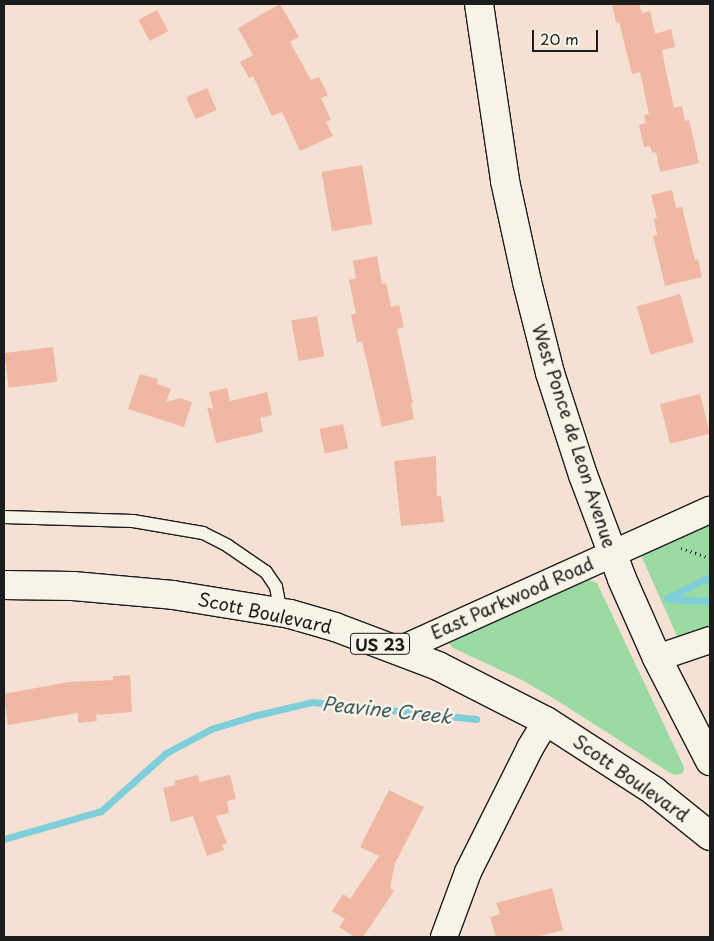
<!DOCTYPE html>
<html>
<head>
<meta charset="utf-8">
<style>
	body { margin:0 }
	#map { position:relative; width:714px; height:941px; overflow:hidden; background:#f5e1d4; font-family:"Playpen Sans",sans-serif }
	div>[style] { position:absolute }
	.green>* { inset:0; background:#9bdaa2 }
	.stream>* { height:7px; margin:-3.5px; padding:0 3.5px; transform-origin:3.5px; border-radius:3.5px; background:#7fcfda }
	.building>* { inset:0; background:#efb7a4; transform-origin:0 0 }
	.path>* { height:3px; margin-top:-1.5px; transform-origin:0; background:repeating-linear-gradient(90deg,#1c1c1c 0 1px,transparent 0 5px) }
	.roads { filter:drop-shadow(1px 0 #1c1c1c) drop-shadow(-1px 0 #1c1c1c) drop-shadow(0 1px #1c1c1c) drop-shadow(0 -1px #1c1c1c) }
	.service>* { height:12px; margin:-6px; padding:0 6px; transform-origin:6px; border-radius:6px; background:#f7f3e8 }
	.minor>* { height:26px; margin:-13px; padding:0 13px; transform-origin:13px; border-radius:13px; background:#f7f3e8 }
	.secondary>* { height:28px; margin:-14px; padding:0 14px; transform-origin:14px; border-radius:14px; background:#f7f3e8 }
	.trunk>* { height:28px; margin:-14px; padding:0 14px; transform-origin:14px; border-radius:14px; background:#f7f3e8 }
	span { translate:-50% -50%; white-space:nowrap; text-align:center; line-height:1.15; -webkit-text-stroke:5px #f7f3e8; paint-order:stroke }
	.shield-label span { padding:1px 4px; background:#f7f3e8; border:1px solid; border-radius:4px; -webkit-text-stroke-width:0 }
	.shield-label { font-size:16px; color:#1c1c1c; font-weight:700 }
	.street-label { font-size:18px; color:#1c1c1c }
	.water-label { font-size:19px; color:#3f5b5e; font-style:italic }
	.frame { position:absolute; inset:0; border:5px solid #1c1c1c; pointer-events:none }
	.scale { position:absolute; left:532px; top:30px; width:66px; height:22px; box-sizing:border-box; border:2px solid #1c1c1c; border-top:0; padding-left:6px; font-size:15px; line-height:18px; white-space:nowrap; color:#1c1c1c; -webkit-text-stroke:4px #f7f3e8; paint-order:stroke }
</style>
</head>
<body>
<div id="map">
	<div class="green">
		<div style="clip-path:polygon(710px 522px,710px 626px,677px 636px,640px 553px)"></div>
		<div style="clip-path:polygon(590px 580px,597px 583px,684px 767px,683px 773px,676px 775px,670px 773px,558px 701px,522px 680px,453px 648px,448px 642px,507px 612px)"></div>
	</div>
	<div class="stream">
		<div style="left:667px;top:598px;width:48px;rotate:-26deg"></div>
		<div style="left:668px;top:599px;width:42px;rotate:2.7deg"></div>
		<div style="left:4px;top:839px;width:101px;rotate:-16.1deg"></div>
		<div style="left:101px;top:811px;width:87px;rotate:-41.7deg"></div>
		<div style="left:166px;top:753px;width:51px;rotate:-28.1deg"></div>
		<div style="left:211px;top:729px;width:44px;rotate:-17.2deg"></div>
		<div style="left:253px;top:716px;width:61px;rotate:-13.3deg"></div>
		<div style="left:312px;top:702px;width:165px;rotate:5.9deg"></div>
	</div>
	<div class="building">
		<div style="clip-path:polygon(280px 4px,299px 37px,290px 42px,311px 80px,319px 77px,328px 95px,321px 98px,331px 120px,326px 122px,333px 136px,300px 151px,282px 112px,272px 116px,253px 76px,249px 78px,240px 62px,253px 55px,238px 28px)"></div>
		<div style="clip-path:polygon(612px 4px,639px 4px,642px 13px,650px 11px,655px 34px,671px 29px,675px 47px,662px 50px,665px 66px,674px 108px,682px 106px,685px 121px,689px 120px,699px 163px,660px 172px,656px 152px,652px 153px,650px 146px,644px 147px,639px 125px,646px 123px,644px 115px,649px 114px,640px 72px,632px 74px,619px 22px,616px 23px)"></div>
		<div style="left:157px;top:10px;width:24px;height:21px;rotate:62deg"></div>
		<div style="left:207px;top:88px;width:24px;height:23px;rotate:66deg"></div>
		<div style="left:362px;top:165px;width:60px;height:41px;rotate:80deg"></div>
		<div style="clip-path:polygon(672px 190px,676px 208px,682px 207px,695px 260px,698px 259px,702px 277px,665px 286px,653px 236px,657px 235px,654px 219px,657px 218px,651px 195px)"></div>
		<div style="clip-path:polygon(377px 256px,382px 284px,386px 283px,391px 307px,399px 305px,404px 327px,397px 329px,413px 403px,411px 403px,414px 419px,382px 427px,362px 341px,357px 343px,351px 315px,356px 313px,349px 280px,356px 278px,353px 261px)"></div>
		<div style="left:680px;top:294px;width:50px;height:45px;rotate:74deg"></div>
		<div style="left:317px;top:316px;width:41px;height:26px;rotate:80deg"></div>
		<div style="left:53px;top:347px;width:35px;height:49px;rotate:83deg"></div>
		<div style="clip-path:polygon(140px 374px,158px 379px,157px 384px,171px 389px,166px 402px,180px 398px,192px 402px,184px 427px,128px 409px)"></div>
		<div style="clip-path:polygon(227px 388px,230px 401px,267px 392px,272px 415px,260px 418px,263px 432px,216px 443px,207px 407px,213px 409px,209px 392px)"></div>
		<div style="left:700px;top:394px;width:41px;height:41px;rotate:76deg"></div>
		<div style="left:343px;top:424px;width:25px;height:24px;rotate:78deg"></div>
		<div style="clip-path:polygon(436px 456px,437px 496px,441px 496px,444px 522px,401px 526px,394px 461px)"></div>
		<div style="clip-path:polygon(130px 675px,132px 712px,96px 715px,97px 721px,78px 723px,78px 713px,8px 725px,4px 694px,68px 682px,113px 680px,113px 676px)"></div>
		<div style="clip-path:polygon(198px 775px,199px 782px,230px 775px,236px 799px,227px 801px,229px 813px,216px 816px,227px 843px,222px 845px,224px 850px,207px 856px,193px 816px,171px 822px,163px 788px,175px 785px,174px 781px)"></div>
		<div style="clip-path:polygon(389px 790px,424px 807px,395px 863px,390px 888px,394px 891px,363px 937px,355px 937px,339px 927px,345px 919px,332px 911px,343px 894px,350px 899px,379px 856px,360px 847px)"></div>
		<div style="clip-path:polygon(552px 888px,563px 930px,536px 937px,496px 937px,490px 917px,500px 914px,496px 903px)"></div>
	</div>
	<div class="path">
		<div style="left:681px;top:548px;width:31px;rotate:19deg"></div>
	</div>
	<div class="roads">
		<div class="service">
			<div style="left:4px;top:517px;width:129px;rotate:1.8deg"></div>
			<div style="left:133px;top:521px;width:71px;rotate:9.7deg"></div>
			<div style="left:203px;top:533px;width:28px;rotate:27deg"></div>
			<div style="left:228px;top:546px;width:46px;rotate:34.4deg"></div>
			<div style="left:266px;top:572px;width:18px;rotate:56deg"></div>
			<div style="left:276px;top:587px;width:26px;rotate:79deg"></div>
		</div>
		<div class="minor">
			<div style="left:397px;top:651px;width:343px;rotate:-24.3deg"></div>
			<div style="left:657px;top:658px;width:56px;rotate:-18.8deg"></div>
			<div style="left:444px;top:937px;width:69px;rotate:-69.7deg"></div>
			<div style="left:468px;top:872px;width:139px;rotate:-63.4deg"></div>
			<div style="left:530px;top:748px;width:31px;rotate:-59deg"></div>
		</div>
		<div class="secondary">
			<div style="left:479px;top:4px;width:179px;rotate:81.6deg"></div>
			<div style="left:505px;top:181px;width:103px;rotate:77.7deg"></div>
			<div style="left:527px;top:282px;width:94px;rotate:75.8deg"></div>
			<div style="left:550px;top:373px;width:107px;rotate:72.1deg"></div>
			<div style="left:583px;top:475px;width:111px;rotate:69.4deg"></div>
			<div style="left:622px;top:579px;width:86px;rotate:66.1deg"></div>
			<div style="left:657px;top:658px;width:116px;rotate:62.8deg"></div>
		</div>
		<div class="trunk">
			<div style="left:4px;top:585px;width:69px;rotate:0.8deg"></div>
			<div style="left:73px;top:586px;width:100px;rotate:5.1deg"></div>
			<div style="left:173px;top:595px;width:119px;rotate:9.2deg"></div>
			<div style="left:290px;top:614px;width:47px;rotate:16.1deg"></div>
			<div style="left:335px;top:627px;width:110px;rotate:20.7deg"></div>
			<div style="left:438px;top:666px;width:121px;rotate:27deg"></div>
			<div style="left:546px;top:721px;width:129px;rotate:32.9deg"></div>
			<div style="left:654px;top:791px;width:72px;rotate:38.8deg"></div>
		</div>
	</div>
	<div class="shield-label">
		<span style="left:380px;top:644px">US 23</span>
	</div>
	<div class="street-label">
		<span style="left:574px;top:436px;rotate:72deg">West Ponce de Leon Avenue</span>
		<span style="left:512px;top:598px;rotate:-24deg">East Parkwood Road</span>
		<span style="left:265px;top:613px;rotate:12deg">Scott Boulevard</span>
		<span style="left:631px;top:778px;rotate:35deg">Scott Boulevard</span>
	</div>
	<div class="water-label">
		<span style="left:387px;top:710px;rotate:6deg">Peavine Creek</span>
	</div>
	<div class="frame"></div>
	<div class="scale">20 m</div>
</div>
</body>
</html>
